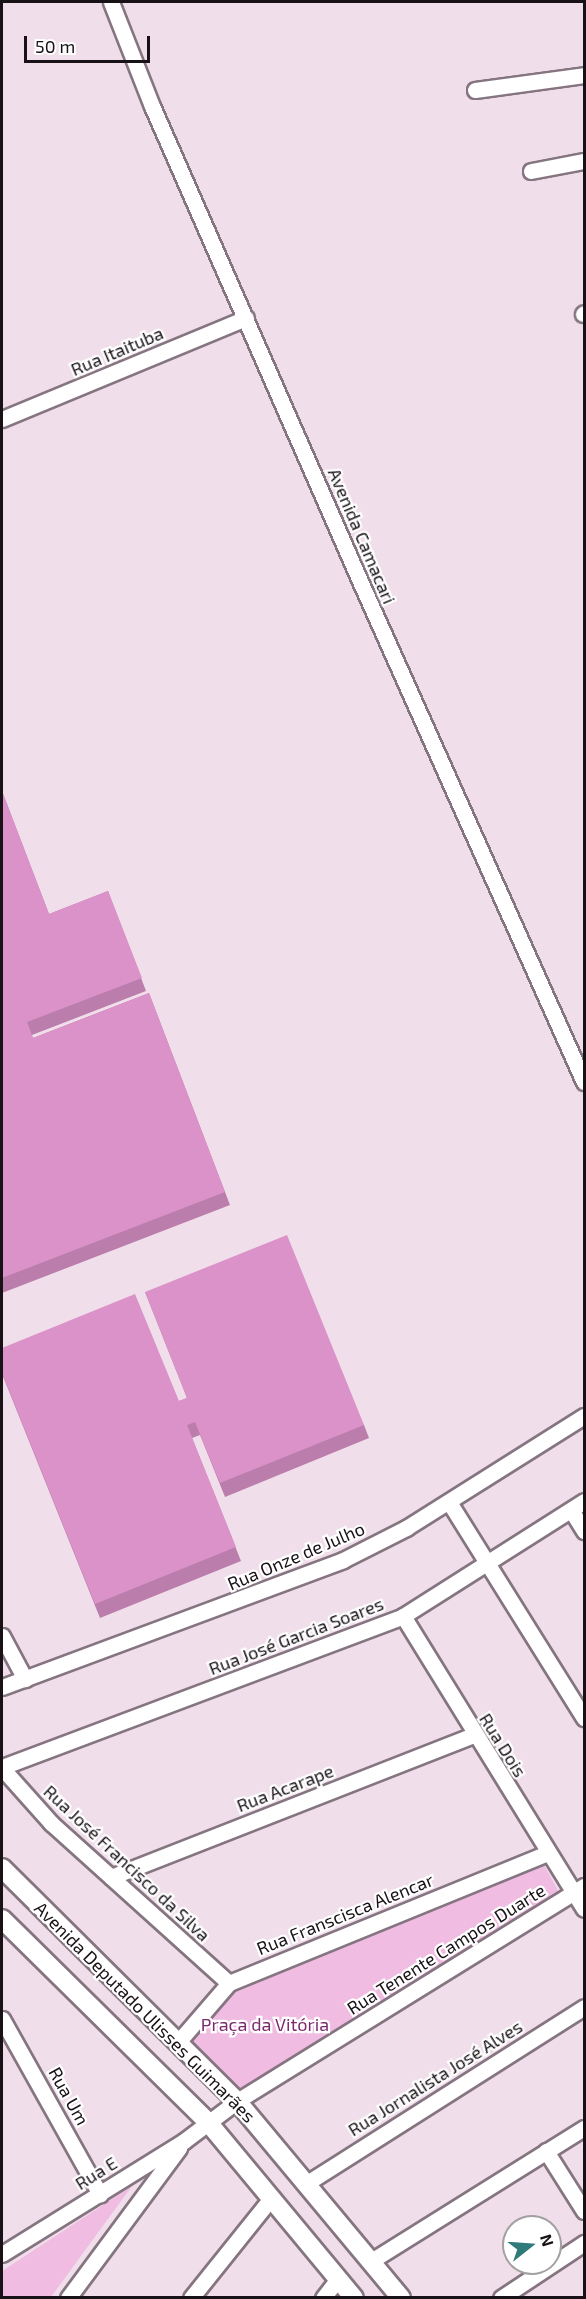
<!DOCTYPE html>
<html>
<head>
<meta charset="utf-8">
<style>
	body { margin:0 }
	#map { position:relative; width:586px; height:2299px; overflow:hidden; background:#f0deea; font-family:"Exo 2",sans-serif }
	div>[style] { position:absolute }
	.green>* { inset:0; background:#f0bce2 }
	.roads { filter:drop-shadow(2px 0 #857581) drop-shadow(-2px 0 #857581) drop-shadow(0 2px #857581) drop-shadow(0 -2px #857581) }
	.minor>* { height:15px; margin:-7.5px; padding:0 7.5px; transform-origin:7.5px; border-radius:7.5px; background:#fff }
	.tertiary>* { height:18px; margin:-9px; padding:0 9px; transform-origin:9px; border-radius:9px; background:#fff }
	.wall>* { inset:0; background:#bb7eac }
	.building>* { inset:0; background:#da92c8 }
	span { translate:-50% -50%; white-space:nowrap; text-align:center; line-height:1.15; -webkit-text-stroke:4.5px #fff; paint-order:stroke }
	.street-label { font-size:18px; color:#181217 }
	.park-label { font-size:18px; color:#7d2a6d }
	.frame { position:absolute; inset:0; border:3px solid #181217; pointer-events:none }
	.north { position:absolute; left:502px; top:2215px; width:60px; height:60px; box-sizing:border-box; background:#fff; border:2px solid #a3a0a2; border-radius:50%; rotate:73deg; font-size:16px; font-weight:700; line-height:24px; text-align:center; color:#181217 }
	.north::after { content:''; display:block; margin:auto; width:21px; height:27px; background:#307a7b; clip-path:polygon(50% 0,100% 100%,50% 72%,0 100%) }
	.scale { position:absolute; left:24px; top:36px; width:126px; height:27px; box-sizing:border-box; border:3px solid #181217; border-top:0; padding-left:8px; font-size:18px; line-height:21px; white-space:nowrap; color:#181217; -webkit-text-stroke:4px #fff; paint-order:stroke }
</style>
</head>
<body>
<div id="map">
	<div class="green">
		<div style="clip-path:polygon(543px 1863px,561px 1896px,242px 2092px,191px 2043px,236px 1987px)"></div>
		<div style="clip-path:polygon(132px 2186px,51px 2297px,2px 2297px,2px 2271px)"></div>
	</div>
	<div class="roads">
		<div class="minor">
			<div style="left:111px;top:2px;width:112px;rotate:68.5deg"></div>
			<div style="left:152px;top:106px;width:519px;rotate:66.35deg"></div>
			<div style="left:360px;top:581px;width:549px;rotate:65.91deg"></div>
			<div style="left:475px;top:90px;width:110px;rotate:-7.8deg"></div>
			<div style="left:531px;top:171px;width:54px;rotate:-10.7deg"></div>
			<div style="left:583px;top:314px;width:1px;rotate:-45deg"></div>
			<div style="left:2px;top:419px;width:264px;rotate:-22.5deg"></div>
			<div style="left:449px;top:1502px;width:255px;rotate:58deg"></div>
			<div style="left:571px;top:1510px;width:25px;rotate:58deg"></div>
			<div style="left:403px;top:1616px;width:344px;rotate:58.3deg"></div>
			<div style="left:2px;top:1636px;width:49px;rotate:61.9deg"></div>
			<div style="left:2px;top:1687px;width:364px;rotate:-20.4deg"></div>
			<div style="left:343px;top:1560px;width:71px;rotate:-26.9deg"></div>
			<div style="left:406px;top:1528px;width:210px;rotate:-32.2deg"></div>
			<div style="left:2px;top:1767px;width:428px;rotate:-20.6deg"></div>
			<div style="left:403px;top:1616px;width:214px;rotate:-32.4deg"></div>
			<div style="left:2px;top:1768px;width:74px;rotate:48.3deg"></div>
			<div style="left:51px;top:1823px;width:239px;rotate:42deg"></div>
			<div style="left:111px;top:1877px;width:390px;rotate:-21.4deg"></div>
			<div style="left:2px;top:2019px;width:201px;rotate:60.8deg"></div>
			<div style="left:179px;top:2041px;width:77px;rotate:-49.2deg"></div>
			<div style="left:229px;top:1983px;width:344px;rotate:-22.2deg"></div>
			<div style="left:546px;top:2151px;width:71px;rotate:57.7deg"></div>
			<div style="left:307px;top:2183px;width:328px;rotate:-32.4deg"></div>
			<div style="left:2px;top:2254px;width:214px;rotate:-31.8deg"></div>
			<div style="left:184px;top:2141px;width:66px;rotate:-37deg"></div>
			<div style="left:237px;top:2101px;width:408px;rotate:-31.8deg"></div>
			<div style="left:371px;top:2261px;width:251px;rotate:-32deg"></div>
			<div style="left:68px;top:2298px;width:187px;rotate:-53.5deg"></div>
			<div style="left:191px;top:2298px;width:129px;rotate:-51.3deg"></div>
			<div style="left:323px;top:2298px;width:24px;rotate:-52deg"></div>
			<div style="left:501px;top:2298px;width:100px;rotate:-33.5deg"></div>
		</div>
		<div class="tertiary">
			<div style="left:2px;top:1868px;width:331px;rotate:44.8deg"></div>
			<div style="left:237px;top:2101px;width:256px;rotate:50.2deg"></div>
			<div style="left:2px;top:1919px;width:288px;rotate:44.6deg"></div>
			<div style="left:207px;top:2121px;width:230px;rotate:50.3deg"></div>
		</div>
	</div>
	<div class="wall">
		<div style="clip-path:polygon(2px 791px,49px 914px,108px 891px,146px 991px,32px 1035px,33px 1038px,149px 993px,230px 1205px,2px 1293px)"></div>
		<div style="clip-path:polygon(145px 1292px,364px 1425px,369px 1438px,225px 1497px,200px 1435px,192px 1438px,241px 1561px,100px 1618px,2px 1374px,2px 1348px,179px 1401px,187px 1398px)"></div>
	</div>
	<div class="building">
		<div style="clip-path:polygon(2px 791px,49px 914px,108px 891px,142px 978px,27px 1022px,33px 1038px,149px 993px,225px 1192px,2px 1278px)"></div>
		<div style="clip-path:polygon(287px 1235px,364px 1425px,220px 1483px,195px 1422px,187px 1425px,236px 1547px,95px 1604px,2px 1373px,2px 1348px,135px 1294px,179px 1401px,187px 1398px,145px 1292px)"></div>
	</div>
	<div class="street-label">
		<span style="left:117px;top:351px;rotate:-23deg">Rua Itaituba</span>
		<span style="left:362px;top:536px;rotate:67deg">Avenida Camacari</span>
		<span style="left:296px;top:1556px;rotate:-23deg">Rua Onze de Julho</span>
		<span style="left:296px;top:1636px;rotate:-21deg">Rua José Garcia Soares</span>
		<span style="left:503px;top:1745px;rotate:58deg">Rua Dois</span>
		<span style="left:285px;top:1788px;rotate:-21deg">Rua Acarape</span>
		<span style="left:127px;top:1863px;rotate:43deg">Rua José Francisco da Silva</span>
		<span style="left:345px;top:1914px;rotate:-22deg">Rua Franscisca Alencar</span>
		<span style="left:446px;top:1949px;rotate:-32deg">Rua Tenente Campos Duarte</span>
		<span style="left:145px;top:2012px;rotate:45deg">Avenida Deputado Ulisses Guimarães</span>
		<span style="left:435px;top:2078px;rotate:-32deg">Rua Jornalista José Alves</span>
		<span style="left:69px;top:2096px;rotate:61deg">Rua Um</span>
		<span style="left:96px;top:2173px;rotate:-32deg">Rua E</span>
	</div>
	<div class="park-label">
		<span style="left:265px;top:2024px">Praça da Vitória</span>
	</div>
	<div class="frame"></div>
	<div class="north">N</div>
	<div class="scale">50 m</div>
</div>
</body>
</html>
